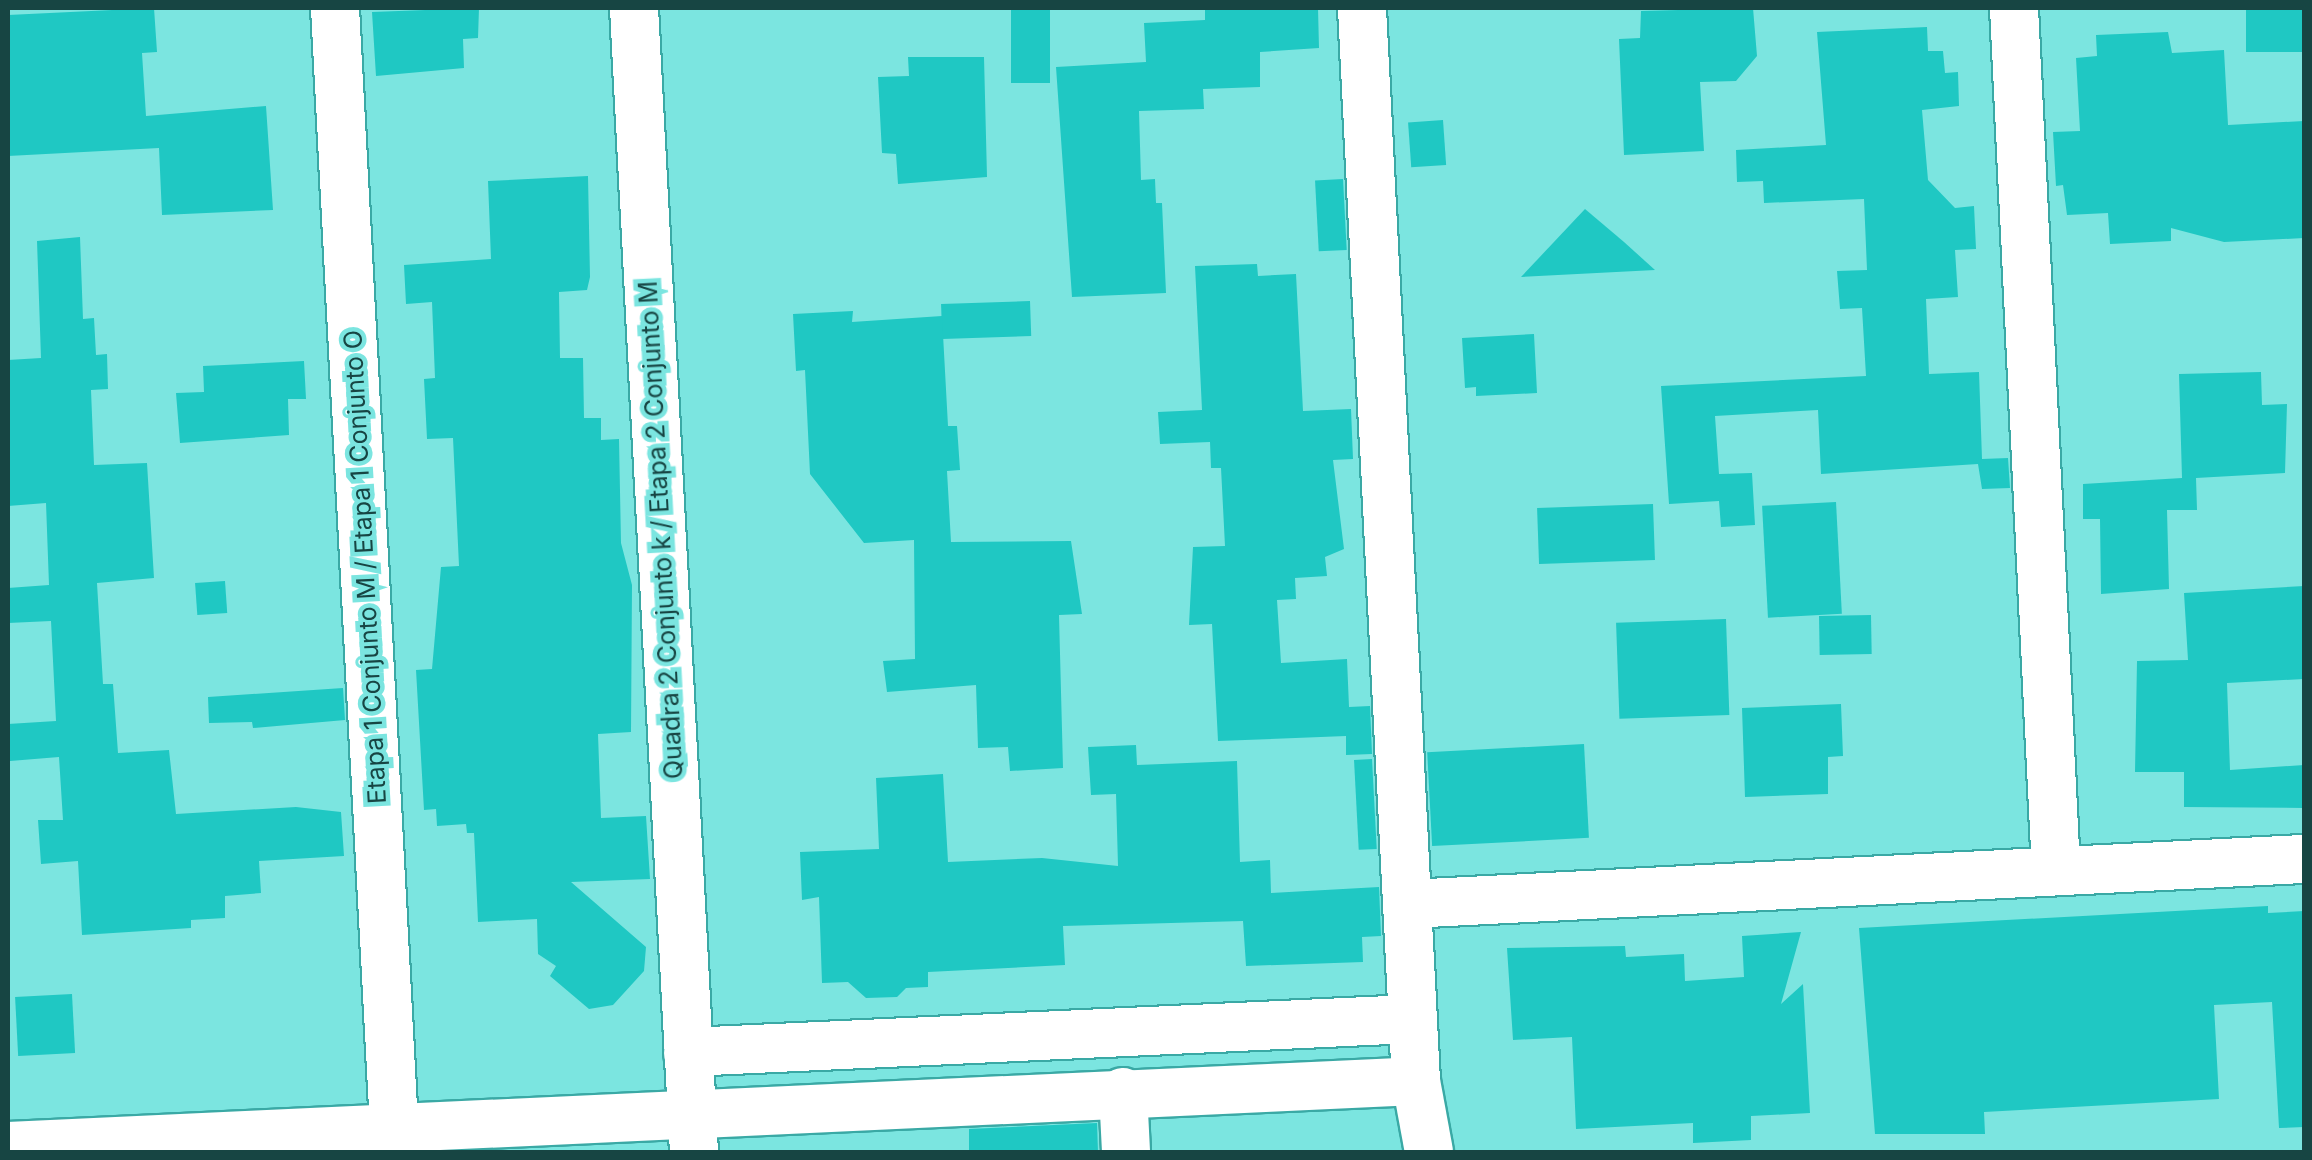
<!DOCTYPE html>
<html>
<head>
<meta charset="utf-8">
<style>
	body { margin:0 }
	#map { position:relative; width:2312px; height:1160px; overflow:hidden; background:#7be5e0; font-family:Inter,sans-serif }
	div>[style] { position:absolute }
	.building>* { inset:0; background:#1fc8c3; transform-origin:0 0 }
	.roads { filter:drop-shadow(2px 0 #3aa9a5) drop-shadow(-2px 0 #3aa9a5) drop-shadow(0 2px #3aa9a5) drop-shadow(0 -2px #3aa9a5) }
	.minor>* { height:48px; margin:-24px; padding:0 24px; transform-origin:24px; border-radius:24px; background:#fff }
	span { translate:-50% -50%; white-space:nowrap; text-align:center; line-height:1.15; -webkit-text-stroke:9px #7be5e0; paint-order:stroke }
	.street-label { font-size:25px; color:#174543 }
	.frame { position:absolute; inset:0; border:10px solid #174543; pointer-events:none }
</style>
</head>
<body>
<div id="map">
	<div class="building">
		<div style="clip-path:polygon(154px 8px,157px 52px,142px 53px,146px 116px,266px 106px,273px 210px,162px 215px,159px 148px,8px 156px,8px 15px)"></div>
		<div style="clip-path:polygon(479px 8px,478px 38px,463px 39px,464px 68px,376px 76px,372px 12px)"></div>
		<div style="left:1011px;top:8px;width:39px;height:75px"></div>
		<div style="clip-path:polygon(1205px 8px,1318px 8px,1319px 48px,1260px 52px,1260px 87px,1203px 89px,1204px 109px,1139px 111px,1141px 180px,1155px 179px,1156px 203px,1162px 203px,1166px 293px,1072px 297px,1056px 67px,1146px 62px,1144px 23px,1205px 20px)"></div>
		<div style="clip-path:polygon(1753px 8px,1757px 56px,1736px 81px,1700px 82px,1704px 151px,1624px 155px,1619px 39px,1640px 38px,1641px 11px)"></div>
		<div style="left:2304px;top:9px;width:43px;height:58px;rotate:90deg"></div>
		<div style="clip-path:polygon(1927px 27px,1928px 51px,1943px 51px,1945px 73px,1958px 72px,1959px 106px,1922px 110px,1928px 180px,1955px 208px,1974px 206px,1976px 249px,1955px 250px,1958px 297px,1926px 299px,1929px 374px,1979px 372px,1982px 459px,2008px 458px,2010px 488px,1982px 489px,1978px 464px,1821px 474px,1818px 410px,1715px 416px,1719px 474px,1752px 473px,1755px 525px,1721px 527px,1719px 501px,1669px 504px,1661px 386px,1866px 376px,1862px 308px,1840px 309px,1837px 271px,1867px 270px,1864px 199px,1764px 203px,1763px 181px,1737px 182px,1736px 150px,1826px 145px,1817px 32px)"></div>
		<div style="clip-path:polygon(2168px 32px,2172px 53px,2224px 50px,2228px 125px,2304px 121px,2304px 238px,2224px 242px,2171px 228px,2171px 241px,2110px 244px,2108px 213px,2067px 215px,2063px 185px,2056px 186px,2053px 132px,2080px 131px,2076px 58px,2097px 56px,2096px 35px)"></div>
		<div style="clip-path:polygon(908px 57px,984px 57px,987px 177px,898px 184px,896px 154px,882px 153px,878px 77px,909px 76px)"></div>
		<div style="left:1443px;top:120px;width:45px;height:35px;rotate:86deg"></div>
		<div style="clip-path:polygon(588px 176px,590px 277px,587px 290px,559px 292px,560px 358px,583px 358px,584px 418px,601px 418px,601px 440px,619px 439px,621px 543px,632px 585px,631px 732px,598px 734px,601px 818px,646px 816px,650px 879px,571px 882px,646px 947px,644px 971px,613px 1005px,589px 1009px,550px 976px,556px 966px,538px 954px,537px 919px,478px 922px,474px 833px,467px 833px,466px 824px,437px 826px,436px 809px,424px 810px,416px 670px,432px 669px,441px 567px,459px 566px,453px 438px,427px 439px,424px 379px,435px 378px,432px 302px,406px 304px,404px 265px,491px 259px,488px 181px)"></div>
		<div style="left:1343px;top:179px;width:71px;height:28px;rotate:87deg"></div>
		<div style="clip-path:polygon(1585px 209px,1624px 242px,1655px 270px,1521px 277px)"></div>
		<div style="clip-path:polygon(80px 237px,83px 319px,94px 318px,96px 355px,107px 354px,108px 389px,91px 390px,94px 465px,147px 463px,154px 578px,97px 583px,103px 684px,113px 684px,118px 753px,169px 750px,176px 814px,296px 807px,341px 812px,344px 856px,259px 861px,261px 893px,225px 896px,225px 918px,191px 920px,191px 928px,82px 935px,78px 861px,41px 864px,38px 820px,63px 820px,59px 757px,10px 761px,8px 724px,56px 721px,51px 621px,8px 623px,8px 588px,49px 585px,46px 503px,8px 506px,8px 360px,41px 358px,37px 241px)"></div>
		<div style="clip-path:polygon(1257px 264px,1258px 276px,1296px 274px,1303px 411px,1351px 409px,1353px 459px,1333px 460px,1344px 549px,1325px 557px,1327px 576px,1295px 578px,1296px 599px,1277px 600px,1281px 663px,1347px 659px,1349px 707px,1370px 706px,1372px 754px,1346px 755px,1346px 736px,1218px 741px,1212px 624px,1189px 625px,1193px 547px,1225px 546px,1221px 468px,1211px 468px,1210px 442px,1160px 444px,1158px 412px,1202px 410px,1195px 266px)"></div>
		<div style="left:1030px;top:301px;width:35px;height:89px;rotate:88deg"></div>
		<div style="clip-path:polygon(853px 311px,852px 322px,942px 316px,948px 426px,957px 426px,960px 470px,947px 471px,951px 542px,1071px 541px,1082px 614px,1059px 615px,1063px 768px,1010px 771px,1008px 747px,978px 748px,976px 685px,887px 692px,883px 661px,915px 659px,914px 540px,864px 543px,810px 474px,805px 370px,796px 371px,793px 314px)"></div>
		<div style="clip-path:polygon(1534px 334px,1537px 393px,1476px 396px,1476px 387px,1465px 388px,1462px 338px)"></div>
		<div style="clip-path:polygon(304px 361px,306px 399px,288px 399px,289px 435px,180px 443px,176px 393px,204px 392px,203px 366px)"></div>
		<div style="clip-path:polygon(2261px 372px,2262px 405px,2287px 404px,2285px 473px,2196px 478px,2197px 510px,2167px 510px,2169px 589px,2101px 594px,2100px 519px,2083px 519px,2083px 484px,2182px 478px,2179px 374px)"></div>
		<div style="left:1836px;top:502px;width:112px;height:74px;rotate:87deg"></div>
		<div style="left:1653px;top:504px;width:56px;height:116px;rotate:88deg"></div>
		<div style="left:225px;top:581px;width:32px;height:30px;rotate:86deg"></div>
		<div style="clip-path:polygon(2304px 586px,2304px 679px,2227px 683px,2230px 770px,2304px 765px,2304px 808px,2184px 807px,2184px 772px,2135px 772px,2137px 661px,2188px 660px,2184px 593px)"></div>
		<div style="left:1871px;top:615px;width:39px;height:52px;rotate:89deg"></div>
		<div style="left:1726px;top:619px;width:96px;height:110px;rotate:88deg"></div>
		<div style="clip-path:polygon(343px 688px,345px 720px,253px 728px,252px 722px,209px 723px,208px 697px)"></div>
		<div style="clip-path:polygon(1841px 704px,1843px 756px,1828px 757px,1828px 794px,1745px 797px,1742px 708px)"></div>
		<div style="left:1584px;top:744px;width:94px;height:157px;rotate:87deg"></div>
		<div style="clip-path:polygon(1136px 745px,1137px 765px,1237px 761px,1240px 862px,1270px 860px,1271px 893px,1379px 887px,1381px 936px,1362px 937px,1363px 962px,1246px 966px,1243px 921px,1063px 926px,1065px 965px,928px 972px,928px 987px,906px 988px,897px 997px,866px 998px,848px 982px,822px 983px,819px 897px,802px 900px,800px 852px,879px 849px,876px 778px,943px 774px,948px 862px,1042px 858px,1118px 866px,1116px 794px,1091px 795px,1088px 747px)"></div>
		<div style="left:1372px;top:759px;width:90px;height:18px;rotate:87deg"></div>
		<div style="clip-path:polygon(2268px 906px,2268px 913px,2304px 911px,2304px 1127px,2279px 1128px,2272px 1002px,2214px 1005px,2219px 1099px,1984px 1112px,1985px 1134px,1875px 1134px,1859px 928px)"></div>
		<div style="clip-path:polygon(1801px 932px,1781px 1004px,1803px 984px,1810px 1113px,1751px 1116px,1751px 1140px,1693px 1143px,1693px 1123px,1576px 1129px,1572px 1037px,1513px 1040px,1507px 948px,1625px 946px,1626px 957px,1684px 954px,1685px 981px,1744px 977px,1742px 936px)"></div>
		<div style="left:72px;top:994px;width:59px;height:57px;rotate:87deg"></div>
		<div style="clip-path:polygon(1097px 1123px,1098px 1152px,969px 1152px,969px 1129px)"></div>
	</div>
	<div class="roads">
		<div class="minor">
			<div style="left:335px;top:8px;width:1121px;rotate:86.98deg"></div>
			<div style="left:634px;top:8px;width:1146px;rotate:87deg"></div>
			<div style="left:1362px;top:8px;width:1074px;rotate:87.12deg"></div>
			<div style="left:1416px;top:1081px;width:72px;rotate:79.6deg"></div>
			<div style="left:2014px;top:8px;width:862px;rotate:87.21deg"></div>
			<div style="left:1408px;top:904px;width:897px;rotate:-2.88deg"></div>
			<div style="left:688px;top:1052px;width:726px;rotate:-2.61deg"></div>
			<div style="left:1123px;top:1092px;width:60px;rotate:87.1deg"></div>
			<div style="left:8px;top:1146px;width:1409px;rotate:-2.64deg"></div>
		</div>
	</div>
	<div class="street-label">
		<span style="left:661px;top:530px;rotate:-93deg">Quadra 2 Conjunto k / Etapa 2 Conjunto M</span>
		<span style="left:365px;top:567px;rotate:-93deg">Etapa 1 Conjunto M / Etapa 1 Conjunto O</span>
	</div>
	<div class="frame"></div>
</div>
</body>
</html>
